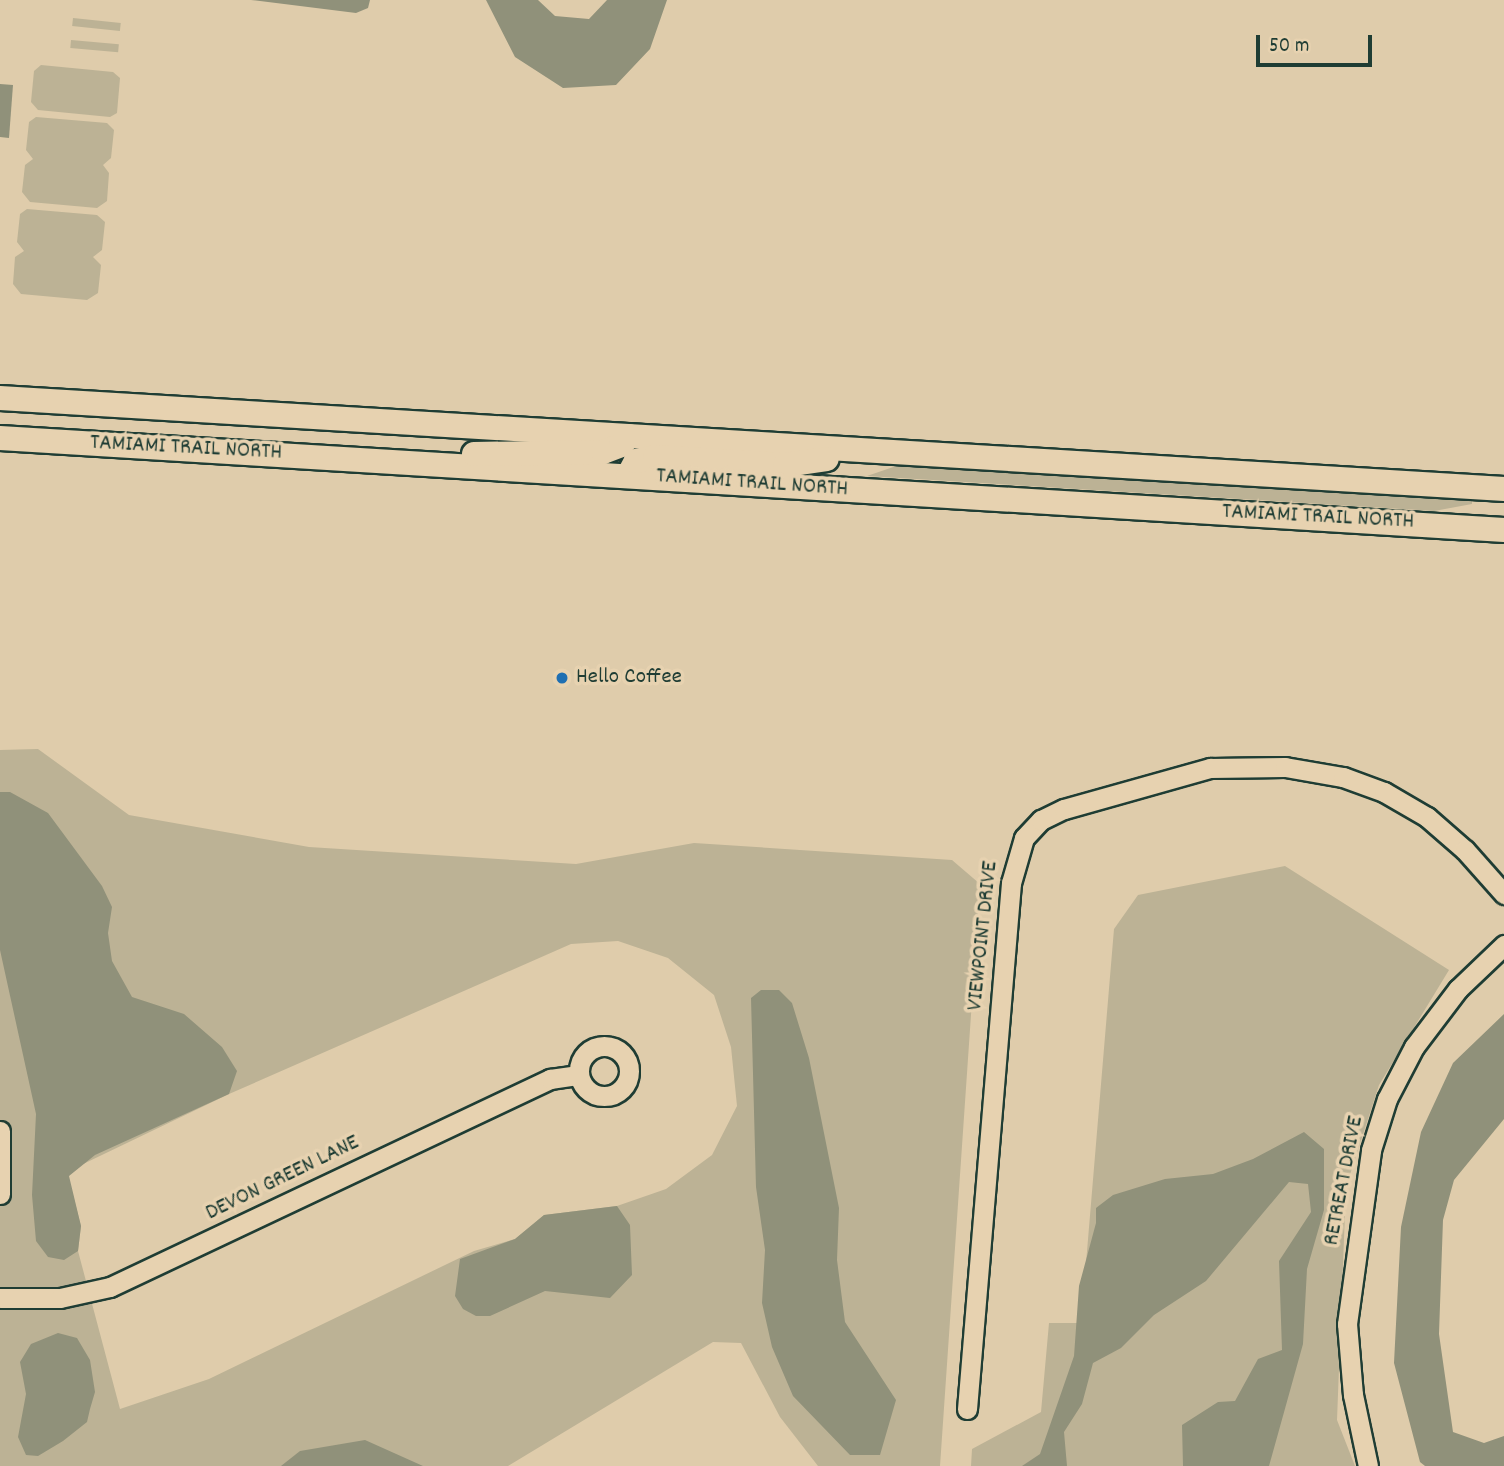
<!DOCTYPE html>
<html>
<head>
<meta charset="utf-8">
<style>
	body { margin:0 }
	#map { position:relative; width:1504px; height:1466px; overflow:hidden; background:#dfccab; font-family:Dekko,sans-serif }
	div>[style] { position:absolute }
	.green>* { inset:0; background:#bcb295; transform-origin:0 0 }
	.water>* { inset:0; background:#90917a }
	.roads { filter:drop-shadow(2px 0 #1f3d34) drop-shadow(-2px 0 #1f3d34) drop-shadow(0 2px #1f3d34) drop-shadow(0 -2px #1f3d34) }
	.minor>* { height:19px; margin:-9.5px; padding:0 9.5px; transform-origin:9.5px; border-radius:9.5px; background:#e7d2b0 }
	.minor>.ring { margin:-9.5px; padding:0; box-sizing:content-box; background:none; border:19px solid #e7d2b0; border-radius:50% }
	.major>* { height:24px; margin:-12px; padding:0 12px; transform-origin:12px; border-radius:12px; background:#e7d2b0 }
	.dots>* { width:19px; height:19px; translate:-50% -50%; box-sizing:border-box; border:4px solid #e7d2b0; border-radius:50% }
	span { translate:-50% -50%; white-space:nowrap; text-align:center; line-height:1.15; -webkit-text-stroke:7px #e7d2b0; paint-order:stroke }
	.street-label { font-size:23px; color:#1f3d34 }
	.poi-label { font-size:23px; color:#1f3d34 }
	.left { translate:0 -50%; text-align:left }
	.scale { position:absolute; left:1256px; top:35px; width:116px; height:32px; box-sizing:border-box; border:4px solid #1f3d34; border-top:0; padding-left:9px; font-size:21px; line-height:24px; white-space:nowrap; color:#1f3d34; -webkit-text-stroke:5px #e7d2b0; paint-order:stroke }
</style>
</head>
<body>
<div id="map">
	<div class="green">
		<div style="left:73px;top:18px;width:48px;height:8px;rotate:6deg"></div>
		<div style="left:71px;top:40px;width:48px;height:8px;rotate:5deg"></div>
		<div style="clip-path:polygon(41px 65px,113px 72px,120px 78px,117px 113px,110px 117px,38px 110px,31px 102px,34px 71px)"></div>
		<div style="clip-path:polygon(36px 117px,107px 123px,114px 130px,111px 158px,103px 165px,109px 173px,107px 201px,97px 208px,30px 202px,22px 192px,25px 165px,33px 159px,26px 150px,29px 122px)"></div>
		<div style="clip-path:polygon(27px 209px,97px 215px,105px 222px,102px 250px,93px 257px,101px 265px,98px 293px,87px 300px,21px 294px,13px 284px,15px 257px,24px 251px,17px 242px,20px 214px)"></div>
		<div style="clip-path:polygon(902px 464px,1472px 499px,1472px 504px,1434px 511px,867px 476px)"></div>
		<div style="clip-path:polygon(evenodd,38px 749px,129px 815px,309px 847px,576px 864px,694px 843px,952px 860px,980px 884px,940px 1466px,818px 1466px,780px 1417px,741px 1343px,713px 1342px,508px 1466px,0 1466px,0 750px,38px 749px,618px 941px,668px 958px,714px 995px,731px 1047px,737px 1106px,712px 1155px,666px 1189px,617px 1206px,544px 1215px,515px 1239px,474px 1251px,209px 1379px,120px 1409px,78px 1251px,81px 1226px,68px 1176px,79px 1166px,229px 1094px,571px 944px,618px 941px)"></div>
		<div style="clip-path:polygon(1285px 866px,1449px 970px,1379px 1085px,1346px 1187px,1337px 1420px,1355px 1466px,971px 1466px,972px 1449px,1041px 1412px,1049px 1323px,1081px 1323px,1114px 929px,1138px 895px)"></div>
	</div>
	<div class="water">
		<div style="clip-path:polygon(251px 0,370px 0,368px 8px,356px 13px)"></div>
		<div style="clip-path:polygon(486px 0,538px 0,555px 16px,589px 19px,607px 0,667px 0,650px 49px,616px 85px,563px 88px,515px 57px)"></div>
		<div style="clip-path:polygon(0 84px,13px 85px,9px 138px,0 137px)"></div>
		<div style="clip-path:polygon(0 792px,10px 792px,48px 813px,102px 886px,112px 907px,108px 933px,112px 961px,132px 997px,184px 1014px,222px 1047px,237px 1071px,229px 1094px,95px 1155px,69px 1176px,81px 1226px,78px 1251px,64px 1260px,48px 1257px,36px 1241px,32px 1195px,36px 1114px,0 950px)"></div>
		<div style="clip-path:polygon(761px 990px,779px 990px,792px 1003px,809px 1058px,839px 1208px,837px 1260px,845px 1322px,896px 1400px,880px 1455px,850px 1455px,793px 1396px,772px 1347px,762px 1303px,765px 1250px,756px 1187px,751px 998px)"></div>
		<div style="clip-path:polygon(1504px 1014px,1504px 1119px,1454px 1180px,1443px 1220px,1439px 1334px,1453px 1432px,1484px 1443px,1504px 1436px,1504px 1466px,1425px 1466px,1420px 1462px,1394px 1363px,1401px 1227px,1421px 1132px,1453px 1063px)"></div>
		<div style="clip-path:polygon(1304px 1132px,1324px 1149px,1324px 1210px,1307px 1269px,1303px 1344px,1269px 1466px,1183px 1466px,1182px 1425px,1218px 1402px,1235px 1401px,1258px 1359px,1282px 1350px,1279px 1261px,1311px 1212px,1308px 1184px,1289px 1182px,1206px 1281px,1154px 1315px,1121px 1348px,1093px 1363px,1082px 1404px,1064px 1432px,1067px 1466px,1022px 1466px,1040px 1454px,1074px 1356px,1079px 1286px,1096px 1223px,1096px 1208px,1113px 1195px,1165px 1179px,1213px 1174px,1253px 1159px)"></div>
		<div style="clip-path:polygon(617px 1206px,630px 1225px,632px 1275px,610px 1298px,545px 1291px,490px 1316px,476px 1316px,463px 1309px,455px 1296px,460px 1259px,515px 1239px,544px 1215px)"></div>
		<div style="clip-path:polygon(58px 1333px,77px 1338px,90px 1360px,95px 1392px,90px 1409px,87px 1422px,63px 1441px,38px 1456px,26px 1455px,18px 1437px,26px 1394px,20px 1362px,31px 1344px)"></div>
		<div style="clip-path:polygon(365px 1440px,423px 1466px,281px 1466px,300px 1451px)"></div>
	</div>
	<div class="roads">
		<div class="minor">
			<div class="ring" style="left:579px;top:1046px;width:31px;height:31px"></div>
			<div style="left:0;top:1131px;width:63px;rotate:90deg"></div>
			<div style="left:0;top:1298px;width:60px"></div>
			<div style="left:60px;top:1298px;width:51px;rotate:-12.4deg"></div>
			<div style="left:110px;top:1287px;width:487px;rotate:-25.3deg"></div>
			<div style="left:550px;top:1079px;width:29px;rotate:-8deg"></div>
			<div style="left:967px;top:1409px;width:528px;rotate:-85.22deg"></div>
			<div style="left:1011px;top:883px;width:47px;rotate:-73.9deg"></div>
			<div style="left:1024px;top:838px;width:25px;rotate:-47deg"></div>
			<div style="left:1041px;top:820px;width:25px;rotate:-26deg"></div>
			<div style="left:1064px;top:809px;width:152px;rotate:-15.7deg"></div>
			<div style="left:1210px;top:768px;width:75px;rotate:-0.8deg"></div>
			<div style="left:1285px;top:767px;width:59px;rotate:9.8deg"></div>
			<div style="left:1343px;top:777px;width:44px;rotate:20.1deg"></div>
			<div style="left:1384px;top:792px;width:50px;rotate:30.2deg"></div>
			<div style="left:1427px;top:817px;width:50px;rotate:41deg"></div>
			<div style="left:1465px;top:850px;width:59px;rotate:48.4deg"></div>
			<div style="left:1368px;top:1466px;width:73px;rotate:-101.9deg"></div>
			<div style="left:1353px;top:1395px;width:71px;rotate:-94.8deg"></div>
			<div style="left:1347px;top:1324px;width:176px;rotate:-82.1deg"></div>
			<div style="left:1371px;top:1150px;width:53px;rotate:-72.6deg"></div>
			<div style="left:1387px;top:1099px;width:59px;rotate:-62.6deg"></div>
			<div style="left:1414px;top:1047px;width:73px;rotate:-52.8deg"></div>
			<div style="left:1458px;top:989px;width:64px;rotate:-43.7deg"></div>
		</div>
		<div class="major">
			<div style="left:0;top:398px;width:1507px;rotate:3.46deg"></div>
			<div style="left:0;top:438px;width:1507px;rotate:3.5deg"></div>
			<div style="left:474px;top:454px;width:129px;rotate:-0.9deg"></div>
			<div style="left:603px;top:452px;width:19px;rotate:-21deg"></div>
			<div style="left:621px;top:445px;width:12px;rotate:-48deg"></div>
			<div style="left:628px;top:476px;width:17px;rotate:-62deg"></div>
			<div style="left:636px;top:461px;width:19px;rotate:-12deg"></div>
			<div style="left:655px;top:457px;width:130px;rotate:3.5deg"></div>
			<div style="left:785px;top:465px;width:42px;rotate:-8.1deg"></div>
		</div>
	</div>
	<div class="dots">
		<div style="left:562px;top:678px;background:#1f6fb2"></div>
	</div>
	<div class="street-label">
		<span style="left:186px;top:449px;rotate:3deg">TAMIAMI TRAIL NORTH</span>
		<span style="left:752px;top:484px;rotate:4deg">TAMIAMI TRAIL NORTH</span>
		<span style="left:1318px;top:518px;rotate:3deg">TAMIAMI TRAIL NORTH</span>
		<span style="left:984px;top:936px;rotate:-84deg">VIEWPOINT DRIVE</span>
		<span style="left:283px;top:1179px;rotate:-26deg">DEVON GREEN LANE</span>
		<span style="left:1345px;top:1181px;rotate:-79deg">RETREAT DRIVE</span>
	</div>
	<div class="poi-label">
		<span class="left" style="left:576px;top:678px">Hello Coffee</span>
	</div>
	<div class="scale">50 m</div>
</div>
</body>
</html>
